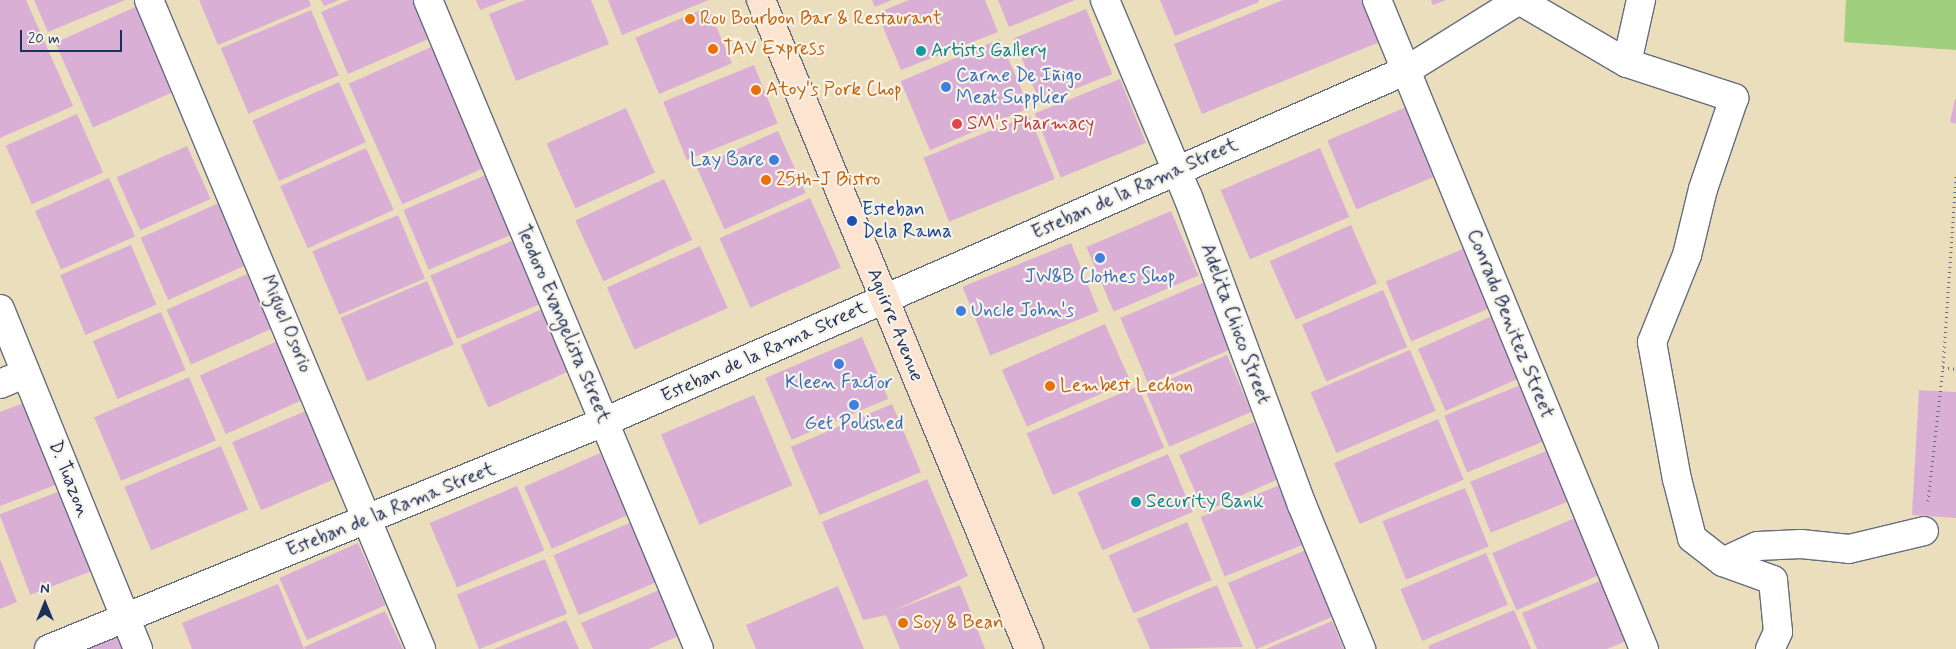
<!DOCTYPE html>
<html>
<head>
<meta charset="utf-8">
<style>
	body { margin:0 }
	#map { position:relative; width:1956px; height:649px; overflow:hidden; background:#ebdebc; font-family:Mynerve,sans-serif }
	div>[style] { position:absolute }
	.green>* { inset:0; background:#a0cf7d }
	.building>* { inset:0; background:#daafd5; transform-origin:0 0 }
	.path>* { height:3px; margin-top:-1.5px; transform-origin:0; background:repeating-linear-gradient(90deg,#646c7f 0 1px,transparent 0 5px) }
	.roads { filter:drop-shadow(1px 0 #646c7f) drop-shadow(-1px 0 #646c7f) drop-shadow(0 1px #646c7f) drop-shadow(0 -1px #646c7f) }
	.street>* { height:28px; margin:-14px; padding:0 14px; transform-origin:14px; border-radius:14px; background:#fff }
	.secondary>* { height:28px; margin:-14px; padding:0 14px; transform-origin:14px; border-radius:14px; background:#fde4d0 }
	.dots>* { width:14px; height:14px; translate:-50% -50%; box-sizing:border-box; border:2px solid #f7f3e8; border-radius:50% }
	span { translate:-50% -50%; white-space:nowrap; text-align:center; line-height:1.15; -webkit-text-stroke:4.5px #f7f3e8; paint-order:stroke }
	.food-label { font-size:19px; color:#c56008 }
	.left { translate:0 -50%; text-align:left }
	.culture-label { font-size:19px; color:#0d838f }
	.shop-label { font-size:19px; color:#366cbe }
	.right { translate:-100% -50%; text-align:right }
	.health-label { font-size:19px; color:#be3a42 }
	.street-label { font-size:19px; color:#1b2f5e }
	.transit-label { font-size:19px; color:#164399 }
	.north { position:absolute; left:20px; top:579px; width:50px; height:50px; -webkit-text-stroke:4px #f7f3e8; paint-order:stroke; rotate:0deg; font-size:14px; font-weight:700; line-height:20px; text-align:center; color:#1b2f5e }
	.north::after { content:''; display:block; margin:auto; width:18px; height:22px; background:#1b2f5e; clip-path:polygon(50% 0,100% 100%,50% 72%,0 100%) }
	.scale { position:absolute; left:20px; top:30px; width:102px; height:22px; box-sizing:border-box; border:2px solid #1b2f5e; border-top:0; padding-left:6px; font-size:15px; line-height:18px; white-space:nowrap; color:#1b2f5e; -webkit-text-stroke:4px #f7f3e8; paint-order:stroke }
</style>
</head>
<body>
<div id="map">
	<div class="green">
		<div style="clip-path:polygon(1846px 0,1956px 0,1956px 50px,1844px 42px)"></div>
	</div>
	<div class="building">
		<div style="clip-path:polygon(0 0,26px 0,73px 106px,0 138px)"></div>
		<div style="clip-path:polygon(34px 0,125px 0,48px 32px)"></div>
		<div style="clip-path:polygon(199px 0,309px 0,311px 6px,218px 45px)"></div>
		<div style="clip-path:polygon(321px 0,339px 0,324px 6px)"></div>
		<div style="clip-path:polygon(349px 0,417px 0,433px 37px,348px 74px,321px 12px)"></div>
		<div style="clip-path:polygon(476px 0,506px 0,480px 10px)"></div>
		<div style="clip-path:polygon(525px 0,591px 0,609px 44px,516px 81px,489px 14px)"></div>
		<div style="clip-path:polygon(608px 0,709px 0,622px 35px)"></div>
		<div style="clip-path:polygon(872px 0,892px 0,875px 7px)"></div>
		<div style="clip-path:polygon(909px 0,985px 0,998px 32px,901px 70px,877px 13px)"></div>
		<div style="clip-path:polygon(998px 0,1075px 0,1009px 27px)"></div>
		<div style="clip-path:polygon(1160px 0,1258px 0,1259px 2px,1175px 36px)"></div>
		<div style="clip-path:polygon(1283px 0,1364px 0,1382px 41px,1202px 114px,1174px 44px)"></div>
		<div style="clip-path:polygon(1431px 0,1446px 0,1433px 5px)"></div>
		<div style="left:142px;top:4px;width:93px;height:95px;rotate:66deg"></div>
		<div style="left:708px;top:7px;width:61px;height:79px;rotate:67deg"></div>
		<div style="left:1086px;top:9px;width:70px;height:78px;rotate:68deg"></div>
		<div style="left:311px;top:10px;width:71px;height:98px;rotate:67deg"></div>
		<div style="left:1000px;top:39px;width:75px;height:108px;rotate:67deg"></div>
		<div style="left:440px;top:43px;width:132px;height:100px;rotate:66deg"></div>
		<div style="left:754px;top:65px;width:63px;height:98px;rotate:68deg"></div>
		<div style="left:1120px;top:79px;width:69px;height:92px;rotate:68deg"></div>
		<div style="left:339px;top:82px;width:66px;height:95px;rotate:66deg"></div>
		<div style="clip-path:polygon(1955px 99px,1956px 99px,1956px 124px,1950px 122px)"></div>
		<div style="left:1411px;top:105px;width:75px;height:91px;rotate:67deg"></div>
		<div style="left:626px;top:108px;width:71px;height:87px;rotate:66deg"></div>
		<div style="left:77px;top:114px;width:64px;height:78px;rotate:66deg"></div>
		<div style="left:1029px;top:115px;width:69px;height:114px;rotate:68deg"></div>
		<div style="left:778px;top:131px;width:68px;height:89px;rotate:66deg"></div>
		<div style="left:187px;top:146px;width:58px;height:77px;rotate:66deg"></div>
		<div style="left:366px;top:148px;width:68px;height:94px;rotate:66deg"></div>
		<div style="left:1320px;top:148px;width:75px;height:108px;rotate:67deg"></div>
		<div style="left:488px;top:174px;width:65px;height:92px;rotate:67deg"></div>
		<div style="left:109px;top:178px;width:64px;height:81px;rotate:66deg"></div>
		<div style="left:664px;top:179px;width:67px;height:98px;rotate:65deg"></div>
		<div style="left:810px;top:198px;width:76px;height:99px;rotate:66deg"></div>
		<div style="left:221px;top:202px;width:68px;height:88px;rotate:66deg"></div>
		<div style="left:1171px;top:211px;width:70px;height:92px;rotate:67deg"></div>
		<div style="left:398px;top:215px;width:69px;height:93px;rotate:67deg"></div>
		<div style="left:1351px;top:225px;width:64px;height:89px;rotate:66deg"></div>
		<div style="left:514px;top:240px;width:69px;height:91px;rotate:67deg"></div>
		<div style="left:1071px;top:243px;width:74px;height:117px;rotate:68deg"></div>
		<div style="left:131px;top:245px;width:65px;height:77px;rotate:67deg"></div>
		<div style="left:700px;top:246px;width:68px;height:102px;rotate:66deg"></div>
		<div style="left:1465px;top:248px;width:65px;height:86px;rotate:67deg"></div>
		<div style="left:247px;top:274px;width:60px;height:88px;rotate:66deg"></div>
		<div style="left:427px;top:281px;width:69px;height:94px;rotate:67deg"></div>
		<div style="left:1205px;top:282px;width:72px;height:92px;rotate:67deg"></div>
		<div style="left:1383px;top:290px;width:62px;height:88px;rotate:67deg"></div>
		<div style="left:551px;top:305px;width:68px;height:99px;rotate:66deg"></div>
		<div style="left:161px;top:312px;width:63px;height:74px;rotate:67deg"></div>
		<div style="left:1492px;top:316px;width:68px;height:81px;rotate:66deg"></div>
		<div style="left:1105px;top:324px;width:62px;height:113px;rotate:66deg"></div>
		<div style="left:862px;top:337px;width:67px;height:105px;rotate:67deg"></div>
		<div style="left:282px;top:339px;width:64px;height:90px;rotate:66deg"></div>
		<div style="left:1410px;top:350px;width:66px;height:108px;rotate:67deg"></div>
		<div style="left:1227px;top:355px;width:62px;height:89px;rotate:67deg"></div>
		<div style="left:189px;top:377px;width:69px;height:103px;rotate:67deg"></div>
		<div style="left:1523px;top:384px;width:61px;height:85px;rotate:68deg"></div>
		<div style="left:1138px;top:386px;width:67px;height:121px;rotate:67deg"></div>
		<div style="clip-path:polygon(1919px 390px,1956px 392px,1956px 518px,1912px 515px)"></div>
		<div style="left:754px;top:395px;width:98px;height:101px;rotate:67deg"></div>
		<div style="clip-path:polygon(26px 402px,58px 484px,0 506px,0 412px)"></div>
		<div style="left:892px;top:404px;width:74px;height:110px;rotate:67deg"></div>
		<div style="left:315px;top:407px;width:74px;height:90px;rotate:67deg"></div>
		<div style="left:1438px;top:419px;width:66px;height:113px;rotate:67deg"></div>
		<div style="left:1254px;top:422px;width:62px;height:82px;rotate:66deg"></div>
		<div style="left:221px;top:446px;width:69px;height:105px;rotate:67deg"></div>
		<div style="left:1549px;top:450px;width:55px;height:85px;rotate:68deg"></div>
		<div style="left:600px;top:453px;width:68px;height:83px;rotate:66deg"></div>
		<div style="left:1168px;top:454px;width:63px;height:98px;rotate:67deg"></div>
		<div style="clip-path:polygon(927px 479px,968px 576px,893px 611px,960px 585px,985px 649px,900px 649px,886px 615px,863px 620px,822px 522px)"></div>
		<div style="left:1285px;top:483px;width:64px;height:91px;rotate:68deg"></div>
		<div style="left:517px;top:486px;width:70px;height:95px;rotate:67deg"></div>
		<div style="left:1465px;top:488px;width:63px;height:89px;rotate:68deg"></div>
		<div style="left:63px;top:490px;width:86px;height:68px;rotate:69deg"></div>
		<div style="left:1575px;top:518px;width:62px;height:90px;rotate:67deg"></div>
		<div style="left:639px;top:519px;width:65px;height:93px;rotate:67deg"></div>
		<div style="left:1187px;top:522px;width:63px;height:85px;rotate:67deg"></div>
		<div style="left:358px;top:543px;width:68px;height:86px;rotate:66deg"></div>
		<div style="left:1308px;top:549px;width:72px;height:87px;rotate:67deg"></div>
		<div style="left:1486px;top:553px;width:56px;height:93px;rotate:67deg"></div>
		<div style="clip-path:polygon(0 559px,17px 602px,0 609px)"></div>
		<div style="left:545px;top:559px;width:59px;height:95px;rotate:68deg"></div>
		<div style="clip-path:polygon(1600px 581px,1626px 641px,1607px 649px,1537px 649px,1522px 613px)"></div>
		<div style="clip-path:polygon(278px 584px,304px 649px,192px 649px,182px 623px)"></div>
		<div style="clip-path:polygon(1217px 585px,1243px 647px,1150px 649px,1137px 619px)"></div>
		<div style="clip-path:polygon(838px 586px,864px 649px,756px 649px,746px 625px)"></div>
		<div style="clip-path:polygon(664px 588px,683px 634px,649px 649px,593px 649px,581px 623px)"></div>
		<div style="clip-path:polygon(1514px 610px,1531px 649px,1429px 649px,1428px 646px)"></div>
		<div style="clip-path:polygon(385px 611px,403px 649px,305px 649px,304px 647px)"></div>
		<div style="clip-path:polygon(566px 620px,579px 649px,494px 649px)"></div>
		<div style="clip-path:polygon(1332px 621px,1344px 649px,1266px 649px)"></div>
		<div style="clip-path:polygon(115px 633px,122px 649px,73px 649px)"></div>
	</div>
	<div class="path">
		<div style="left:1943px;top:367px;width:13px;rotate:9deg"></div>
		<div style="left:1928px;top:501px;width:135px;rotate:-83.6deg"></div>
		<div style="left:1943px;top:367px;width:192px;rotate:-86.1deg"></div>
	</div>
	<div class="roads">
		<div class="street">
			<div style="left:149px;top:0;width:704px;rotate:67.26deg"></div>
			<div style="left:428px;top:0;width:703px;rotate:67.34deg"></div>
			<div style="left:1105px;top:0;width:214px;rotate:67.2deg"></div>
			<div style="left:1188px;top:197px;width:328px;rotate:69.7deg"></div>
			<div style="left:1302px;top:505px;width:156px;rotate:67.7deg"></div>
			<div style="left:1377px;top:0;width:702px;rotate:67.64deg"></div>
			<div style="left:1627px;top:63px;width:65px;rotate:-77.5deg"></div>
			<div style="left:0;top:309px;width:367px;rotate:67.9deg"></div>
			<div style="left:0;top:384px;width:28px;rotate:-23deg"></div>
			<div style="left:1723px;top:562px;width:38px;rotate:-25deg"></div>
			<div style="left:1758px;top:546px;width:43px;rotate:-2.7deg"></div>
			<div style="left:1801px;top:544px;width:48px;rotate:5.9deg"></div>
			<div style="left:1849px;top:549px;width:77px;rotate:-13.5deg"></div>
			<div style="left:49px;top:649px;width:600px;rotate:-22.25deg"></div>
			<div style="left:604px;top:422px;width:877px;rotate:-23.67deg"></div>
			<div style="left:1407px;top:70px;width:132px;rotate:-32deg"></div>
			<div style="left:1519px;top:0;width:125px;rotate:30.3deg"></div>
			<div style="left:1627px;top:63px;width:113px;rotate:18.1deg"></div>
			<div style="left:1734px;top:98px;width:96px;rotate:108.8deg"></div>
			<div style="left:1703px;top:189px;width:68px;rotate:103.6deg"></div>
			<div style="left:1687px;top:255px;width:94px;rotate:111.9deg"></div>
			<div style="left:1652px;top:342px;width:139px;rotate:79.7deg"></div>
			<div style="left:1677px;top:479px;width:61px;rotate:75.7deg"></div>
			<div style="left:1692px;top:538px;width:39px;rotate:38deg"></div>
			<div style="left:1723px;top:562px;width:53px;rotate:19.8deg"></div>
			<div style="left:1773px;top:580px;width:52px;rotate:84.5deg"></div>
			<div style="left:1778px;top:632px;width:19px;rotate:115deg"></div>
		</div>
		<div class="secondary">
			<div style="left:761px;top:0;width:702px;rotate:67.56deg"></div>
		</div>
	</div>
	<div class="dots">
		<div style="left:690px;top:19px;background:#e8710a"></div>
		<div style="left:713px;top:49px;background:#e8710a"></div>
		<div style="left:921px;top:51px;background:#0f9aa8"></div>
		<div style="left:946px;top:87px;background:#3f7fe0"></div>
		<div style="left:756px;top:90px;background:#e8710a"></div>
		<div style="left:957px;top:124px;background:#e0444e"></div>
		<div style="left:774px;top:160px;background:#3f7fe0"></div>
		<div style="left:766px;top:180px;background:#e8710a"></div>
		<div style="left:852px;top:221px;background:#1a4fb4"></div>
		<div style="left:1100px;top:258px;background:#3f7fe0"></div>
		<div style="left:961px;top:311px;background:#3f7fe0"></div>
		<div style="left:839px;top:364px;background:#3f7fe0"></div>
		<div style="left:1050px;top:386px;background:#e8710a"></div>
		<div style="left:854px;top:405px;background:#3f7fe0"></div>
		<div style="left:1136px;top:502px;background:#0f9aa8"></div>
		<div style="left:903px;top:623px;background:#e8710a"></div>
	</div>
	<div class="food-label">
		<span class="left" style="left:700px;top:19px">Rou Bourbon Bar &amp; Restaurant</span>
		<span class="left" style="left:723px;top:49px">TAV Express</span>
		<span class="left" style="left:766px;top:90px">Atoy's Pork Chop</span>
		<span class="left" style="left:776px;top:180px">25th-J Bistro</span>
		<span class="left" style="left:1060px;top:386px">Lembest Lechon</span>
		<span class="left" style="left:913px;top:623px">Soy &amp; Bean</span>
	</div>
	<div class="culture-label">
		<span class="left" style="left:931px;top:51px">Artists Gallery</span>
		<span class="left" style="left:1146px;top:502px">Security Bank</span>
	</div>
	<div class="shop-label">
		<span class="left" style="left:956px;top:87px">Carne De Iñigo<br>Meat Supplier</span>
		<span class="right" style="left:764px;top:160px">Lay Bare</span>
		<span style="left:1100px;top:277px">JW&amp;B Clothes Shop</span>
		<span class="left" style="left:971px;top:311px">Uncle John's</span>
		<span style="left:839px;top:383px">Kleen Factor</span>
		<span style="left:854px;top:424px">Get Polished</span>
	</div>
	<div class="health-label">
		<span class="left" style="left:967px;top:124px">SM's Pharmacy</span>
	</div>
	<div class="street-label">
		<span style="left:1135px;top:189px;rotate:-24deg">Esteban de la Rama Street</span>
		<span style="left:286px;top:324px;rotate:67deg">Miguel Osorio</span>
		<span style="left:563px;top:324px;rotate:67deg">Teodoro Evangelista Street</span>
		<span style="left:1235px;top:324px;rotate:70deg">Adelita Chioco Street</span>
		<span style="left:1510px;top:324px;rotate:68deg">Conrado Benitez Street</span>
		<span style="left:895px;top:325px;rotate:68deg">Aguirre Avenue</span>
		<span style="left:764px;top:352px;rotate:-24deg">Esteban de la Rama Street</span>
		<span style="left:69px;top:479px;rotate:68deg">D. Tuazon</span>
		<span style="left:391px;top:510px;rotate:-22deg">Esteban de la Rama Street</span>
	</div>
	<div class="transit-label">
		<span class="left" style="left:862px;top:221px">Esteban<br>Dela Rama</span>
	</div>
	<div class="north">N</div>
	<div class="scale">20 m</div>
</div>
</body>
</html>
